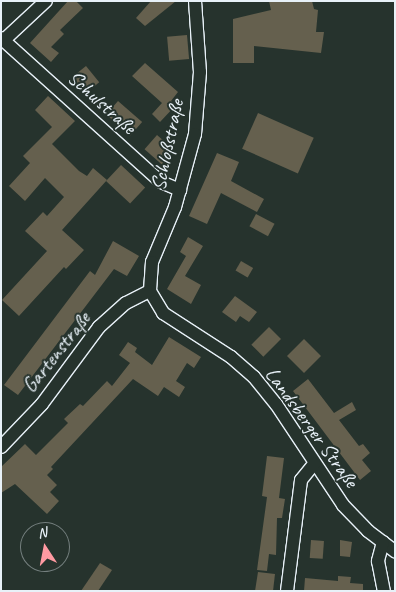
<!DOCTYPE html>
<html>
<head>
<meta charset="utf-8">
<style>
	body { margin:0 }
	#map { position:relative; width:396px; height:592px; overflow:hidden; background:#26332d; font-family:Caveat,sans-serif }
	div>[style] { position:absolute }
	.building>* { inset:0; background:#65604e; transform-origin:0 0 }
	.roads { filter:drop-shadow(1px 0 #e8f1f8) drop-shadow(-1px 0 #e8f1f8) drop-shadow(0 1px #e8f1f8) drop-shadow(0 -1px #e8f1f8) }
	.minor>* { height:12px; margin:-6px; padding:0 6px; transform-origin:6px; border-radius:6px; background:#26332d }
	span { translate:-50% -50%; white-space:nowrap; text-align:center; line-height:1.15; -webkit-text-stroke:4px #26332d; paint-order:stroke }
	.street-label { font-size:21px; color:#e8f1f8 }
	.frame { position:absolute; inset:0; border:2px solid #e8f1f8; pointer-events:none }
	.north { position:absolute; left:20px; top:522px; width:50px; height:50px; box-sizing:border-box; background:#26332d; border:1px solid #747f7e; border-radius:50%; rotate:349deg; font-size:14px; font-weight:700; line-height:20px; text-align:center; color:#e8f1f8 }
	.north::after { content:''; display:block; margin:auto; width:18px; height:22px; background:#ff9aa2; clip-path:polygon(50% 0,100% 100%,50% 72%,0 100%) }
</style>
</head>
<body>
<div id="map">
	<div class="building">
		<div style="clip-path:polygon(68px 1px,76px 1px,83px 8px,60px 30px,64px 34px,51px 47px,59px 53px,51px 62px,30px 43px)"></div>
		<div style="clip-path:polygon(151px 1px,176px 1px,145px 26px,136px 18px)"></div>
		<div style="clip-path:polygon(269px 1px,312px 1px,314px 9px,318px 10px,316px 32px,324px 32px,321px 53px,254px 46px,254px 63px,233px 63px,233px 19px,271px 10px)"></div>
		<div style="left:187px;top:35px;width:24px;height:20px;rotate:85deg"></div>
		<div style="clip-path:polygon(145px 63px,178px 92px,171px 101px,176px 105px,160px 122px,152px 114px,162px 103px,132px 76px)"></div>
		<div style="left:86px;top:66px;width:21px;height:18px;rotate:51deg"></div>
		<div style="clip-path:polygon(48px 96px,75px 121px,52px 144px,79px 171px,87px 176px,93px 168px,107px 180px,62px 230px,84px 250px,66px 269px,64px 267px,19px 316px,2px 300px,47px 251px,25px 231px,43px 212px,47px 216px,64px 197px,45px 178px,25px 201px,9px 186px,30px 163px,23px 156px,52px 127px,35px 110px)"></div>
		<div style="left:118px;top:101px;width:32px;height:18px;rotate:41deg"></div>
		<div style="left:258px;top:113px;width:61px;height:39px;rotate:24deg"></div>
		<div style="left:157px;top:135px;width:23px;height:19px;rotate:41deg"></div>
		<div style="clip-path:polygon(217px 153px,239px 162px,231px 181px,264px 199px,257px 212px,221px 193px,207px 224px,189px 216px)"></div>
		<div style="left:121px;top:165px;width:33px;height:22px;rotate:43deg"></div>
		<div style="left:256px;top:214px;width:21px;height:14px;rotate:28deg"></div>
		<div style="clip-path:polygon(188px 237px,203px 246px,185px 276px,201px 285px,191px 304px,167px 289px,186px 256px,180px 252px)"></div>
		<div style="clip-path:polygon(113px 241px,139px 256px,127px 276px,114px 269px,18px 395px,4px 385px,90px 271px,95px 275px)"></div>
		<div style="left:241px;top:261px;width:14px;height:11px;rotate:30deg"></div>
		<div style="clip-path:polygon(235px 296px,257px 312px,249px 322px,240px 316px,236px 322px,222px 312px)"></div>
		<div style="left:269px;top:327px;width:17px;height:25px;rotate:45deg"></div>
		<div style="clip-path:polygon(169px 337px,201px 357px,194px 368px,187px 363px,176px 381px,185px 387px,179px 397px,164px 387px,158px 396px,133px 379px,51px 467px,53px 469px,47px 475px,57px 485px,50px 492px,59px 501px,47px 514px,15px 484px,1px 493px,1px 467px,25px 444px,36px 455px,68px 423px,64px 419px,80px 404px,83px 406px,107px 381px,112px 386px,130px 363px,119px 355px,128px 342px,137px 348px,135px 352px,152px 365px)"></div>
		<div style="left:304px;top:339px;width:24px;height:24px;rotate:45deg"></div>
		<div style="clip-path:polygon(308px 379px,334px 413px,352px 402px,356px 410px,339px 420px,359px 446px,363px 444px,370px 453px,362px 460px,371px 471px,360px 480px,293px 391px)"></div>
		<div style="clip-path:polygon(267px 456px,284px 458px,279px 498px,285px 499px,282px 518px,277px 518px,276px 555px,269px 554px,267px 571px,257px 570px,267px 497px,262px 496px)"></div>
		<div style="left:311px;top:540px;width:13px;height:18px;rotate:4deg"></div>
		<div style="clip-path:polygon(340px 540px,352px 542px,350px 557px,340px 556px)"></div>
		<div style="clip-path:polygon(100px 563px,112px 570px,98px 591px,81px 591px)"></div>
		<div style="clip-path:polygon(258px 572px,275px 574px,273px 591px,255px 591px)"></div>
		<div style="clip-path:polygon(338px 576px,351px 577px,350px 583px,363px 584px,363px 591px,304px 591px,305px 578px,338px 581px)"></div>
	</div>
	<div class="roads">
		<div class="minor">
			<div style="left:195px;top:1px;width:71px;rotate:86deg"></div>
			<div style="left:200px;top:72px;width:62px;rotate:94.6deg"></div>
			<div style="left:195px;top:134px;width:76px;rotate:105.3deg"></div>
			<div style="left:175px;top:207px;width:60px;rotate:112.7deg"></div>
			<div style="left:152px;top:262px;width:29px;rotate:94deg"></div>
			<div style="left:150px;top:291px;width:26px;rotate:59deg"></div>
			<div style="left:163px;top:313px;width:81px;rotate:32.9deg"></div>
			<div style="left:231px;top:357px;width:30px;rotate:41deg"></div>
			<div style="left:254px;top:377px;width:35px;rotate:51deg"></div>
			<div style="left:276px;top:404px;width:121px;rotate:56.4deg"></div>
			<div style="left:343px;top:505px;width:36px;rotate:46deg"></div>
			<div style="left:368px;top:531px;width:34px;rotate:37deg"></div>
			<div style="left:1px;top:38px;width:215px;rotate:42deg"></div>
			<div style="left:161px;top:182px;width:21px;rotate:23deg"></div>
			<div style="left:4px;top:40px;width:57px;rotate:-42.9deg"></div>
			<div style="left:1px;top:447px;width:59px;rotate:-46.4deg"></div>
			<div style="left:42px;top:404px;width:96px;rotate:-53.5deg"></div>
			<div style="left:99px;top:327px;width:36px;rotate:-42deg"></div>
			<div style="left:126px;top:303px;width:27px;rotate:-27deg"></div>
			<div style="left:383px;top:542px;width:20px;rotate:105deg"></div>
			<div style="left:378px;top:561px;width:31px;rotate:79deg"></div>
			<div style="left:287px;top:591px;width:112px;rotate:-82.8deg"></div>
			<div style="left:301px;top:480px;width:21px;rotate:-51deg"></div>
		</div>
	</div>
	<div class="street-label">
		<span style="left:102px;top:102px;rotate:42deg">Schulstraße</span>
		<span style="left:167px;top:145px;rotate:-78deg">Schloßstraße</span>
		<span style="left:56px;top:352px;rotate:-52deg">Gartenstraße</span>
		<span style="left:312px;top:427px;rotate:54deg">Landsberger Straße</span>
	</div>
	<div class="frame"></div>
	<div class="north">N</div>
</div>
</body>
</html>
